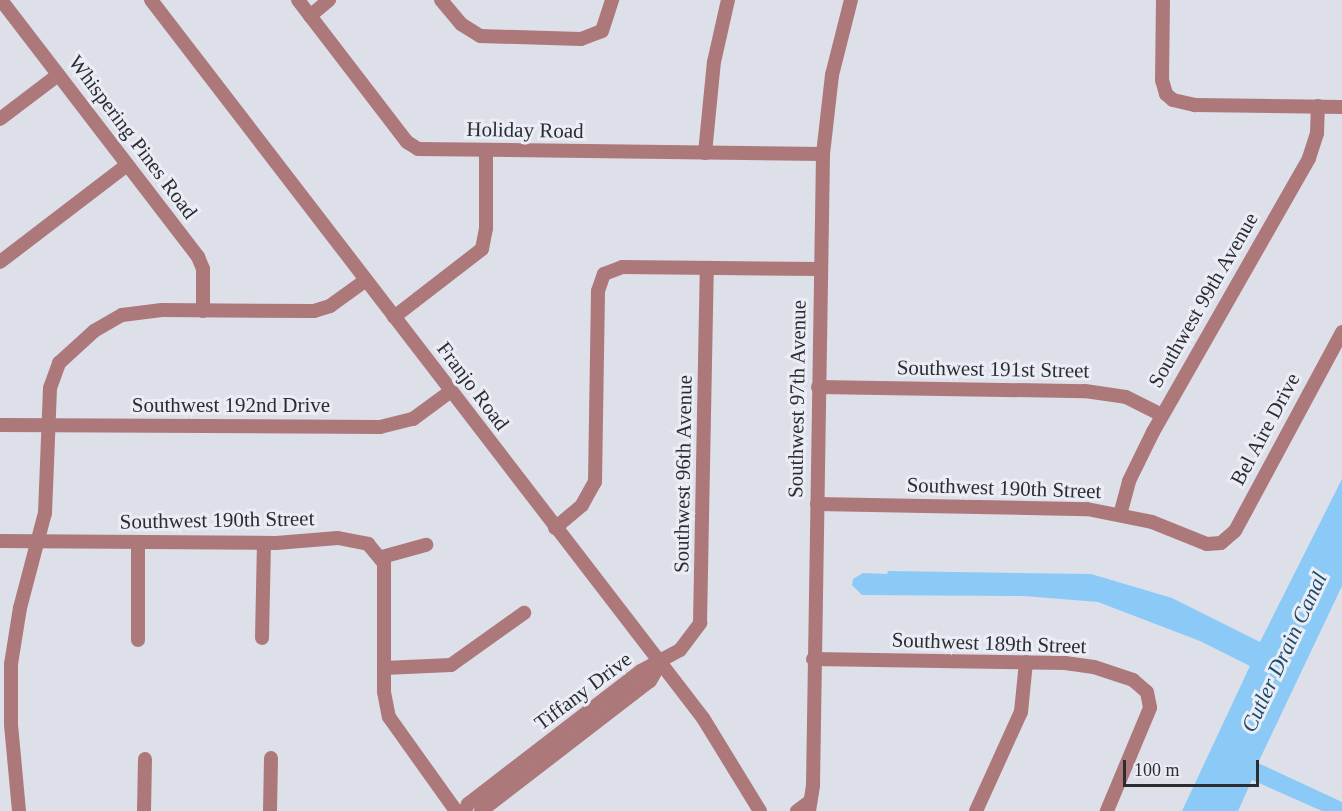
<!DOCTYPE html>
<html>
<head>
<meta charset="utf-8">
<style>
	body { margin:0 }
	#map { position:relative; width:1342px; height:811px; overflow:hidden; background:#dddfe9; font-family:Georgia,serif }
	div>[style] { position:absolute }
	.water>* { inset:0; background:#8bcaf6 }
	.minor>* { height:14px; margin:-7px; padding:0 7px; transform-origin:7px; border-radius:7px; background:#ad787a }
	span { translate:-50% -50%; white-space:nowrap; text-align:center; line-height:1.15; -webkit-text-stroke:6px #eaedf6; paint-order:stroke }
	.street-label { font-size:21px; color:#2c2d30 }
	.water-label { font-size:22px; color:#1c4c69; font-style:italic }
	.scale { position:absolute; left:1123px; top:760px; width:136px; height:27px; box-sizing:border-box; border:3px solid #2c2d30; border-top:0; padding-left:8px; font-size:18px; line-height:21px; white-space:nowrap; color:#2c2d30; -webkit-text-stroke:4px #eaedf6; paint-order:stroke }
</style>
</head>
<body>
<div id="map">
	<div class="water">
		<div style="clip-path:polygon(1342px 479px,1342px 586px,1258px 763px,1342px 802px,1342px 811px,1322px 811px,1252px 780px,1238px 811px,1182px 811px,1250px 666px,1200px 641px,1098px 602px,1024px 596px,862px 595px,852px 585px,853px 579px,863px 573px,887px 574px,888px 571px,1091px 574px,1172px 598px,1260px 642px)"></div>
	</div>
	<div class="minor">
		<div style="left:1px;top:0;width:324px;rotate:52.5deg"></div>
		<div style="left:198px;top:257px;width:13px;rotate:67deg"></div>
		<div style="left:203px;top:269px;width:42px;rotate:90deg"></div>
		<div style="left:151px;top:0;width:906px;rotate:52.45deg"></div>
		<div style="left:703px;top:718px;width:109px;rotate:58.5deg"></div>
		<div style="left:298px;top:0;width:179px;rotate:52.5deg"></div>
		<div style="left:407px;top:142px;width:13px;rotate:32deg"></div>
		<div style="left:418px;top:149px;width:405px;rotate:0.7deg"></div>
		<div style="left:441px;top:0;width:31px;rotate:50deg"></div>
		<div style="left:461px;top:24px;width:22px;rotate:32deg"></div>
		<div style="left:480px;top:36px;width:101px;rotate:1.7deg"></div>
		<div style="left:581px;top:39px;width:22px;rotate:-21deg"></div>
		<div style="left:602px;top:31px;width:33px;rotate:-72deg"></div>
		<div style="left:1163px;top:0;width:80px;rotate:90.7deg"></div>
		<div style="left:1162px;top:80px;width:15px;rotate:74deg"></div>
		<div style="left:1166px;top:94px;width:9px;rotate:41deg"></div>
		<div style="left:1173px;top:100px;width:23px;rotate:13deg"></div>
		<div style="left:1195px;top:105px;width:147px;rotate:0.8deg"></div>
		<div style="left:310px;top:16px;width:25px;rotate:-40deg"></div>
		<div style="left:0;top:119px;width:73px;rotate:-37.2deg"></div>
		<div style="left:705px;top:153px;width:91px;rotate:-84.4deg"></div>
		<div style="left:714px;top:62px;width:64px;rotate:-77.3deg"></div>
		<div style="left:0;top:262px;width:160px;rotate:-37.4deg"></div>
		<div style="left:394px;top:317px;width:111px;rotate:-37.7deg"></div>
		<div style="left:482px;top:249px;width:21px;rotate:-79deg"></div>
		<div style="left:486px;top:228px;width:77px;rotate:-90deg"></div>
		<div style="left:818px;top:387px;width:267px;rotate:0.9deg"></div>
		<div style="left:1085px;top:391px;width:41px;rotate:8.3deg"></div>
		<div style="left:1126px;top:397px;width:40px;rotate:26.6deg"></div>
		<div style="left:0;top:425px;width:380px;rotate:0.3deg"></div>
		<div style="left:380px;top:427px;width:34px;rotate:-14deg"></div>
		<div style="left:413px;top:419px;width:47px;rotate:-36.4deg"></div>
		<div style="left:817px;top:504px;width:270px;rotate:1.1deg"></div>
		<div style="left:1087px;top:509px;width:66px;rotate:11.3deg"></div>
		<div style="left:1152px;top:522px;width:59px;rotate:21.8deg"></div>
		<div style="left:1207px;top:544px;width:14px;rotate:-4deg"></div>
		<div style="left:1221px;top:543px;width:18px;rotate:-41deg"></div>
		<div style="left:1235px;top:531px;width:226px;rotate:-61.7deg"></div>
		<div style="left:1120px;top:515px;width:35px;rotate:-75deg"></div>
		<div style="left:1129px;top:481px;width:55px;rotate:-63.9deg"></div>
		<div style="left:1153px;top:432px;width:315px;rotate:-60.3deg"></div>
		<div style="left:1309px;top:158px;width:26px;rotate:-72deg"></div>
		<div style="left:1317px;top:133px;width:27px;rotate:-88deg"></div>
		<div style="left:555px;top:528px;width:35px;rotate:-40deg"></div>
		<div style="left:582px;top:505px;width:26px;rotate:-61deg"></div>
		<div style="left:595px;top:482px;width:191px;rotate:-89.1deg"></div>
		<div style="left:598px;top:291px;width:18px;rotate:-71deg"></div>
		<div style="left:604px;top:274px;width:19px;rotate:-21deg"></div>
		<div style="left:622px;top:267px;width:197px;rotate:0.6deg"></div>
		<div style="left:0;top:541px;width:276px;rotate:0.4deg"></div>
		<div style="left:276px;top:543px;width:62px;rotate:-4.6deg"></div>
		<div style="left:338px;top:538px;width:31px;rotate:11deg"></div>
		<div style="left:368px;top:544px;width:25px;rotate:50deg"></div>
		<div style="left:384px;top:563px;width:129px;rotate:90deg"></div>
		<div style="left:384px;top:692px;width:25px;rotate:79deg"></div>
		<div style="left:389px;top:717px;width:115px;rotate:54.5deg"></div>
		<div style="left:382px;top:557px;width:46px;rotate:-15.3deg"></div>
		<div style="left:262px;top:638px;width:95px;rotate:-88.8deg"></div>
		<div style="left:138px;top:640px;width:98px;rotate:-90deg"></div>
		<div style="left:813px;top:659px;width:252px;rotate:0.9deg"></div>
		<div style="left:1065px;top:663px;width:29px;rotate:8deg"></div>
		<div style="left:1094px;top:667px;width:41px;rotate:18.4deg"></div>
		<div style="left:1133px;top:680px;width:18px;rotate:41deg"></div>
		<div style="left:1147px;top:692px;width:16px;rotate:79deg"></div>
		<div style="left:1150px;top:708px;width:112px;rotate:112.7deg"></div>
		<div style="left:384px;top:668px;width:67px;rotate:-2.6deg"></div>
		<div style="left:451px;top:665px;width:90px;rotate:-35.5deg"></div>
		<div style="left:19px;top:811px;width:87px;rotate:-95.3deg"></div>
		<div style="left:11px;top:724px;width:60px;rotate:-90deg"></div>
		<div style="left:11px;top:664px;width:57px;rotate:-80.9deg"></div>
		<div style="left:20px;top:608px;width:98px;rotate:-75.3deg"></div>
		<div style="left:45px;top:513px;width:125px;rotate:-87.7deg"></div>
		<div style="left:50px;top:388px;width:27px;rotate:-70deg"></div>
		<div style="left:59px;top:363px;width:47px;rotate:-42.4deg"></div>
		<div style="left:94px;top:331px;width:32px;rotate:-30deg"></div>
		<div style="left:122px;top:315px;width:40px;rotate:-7.1deg"></div>
		<div style="left:162px;top:310px;width:152px;rotate:0.4deg"></div>
		<div style="left:314px;top:311px;width:17px;rotate:-17deg"></div>
		<div style="left:330px;top:306px;width:44px;rotate:-35.8deg"></div>
		<div style="left:144px;top:811px;width:52px;rotate:-88.9deg"></div>
		<div style="left:270px;top:811px;width:53px;rotate:-88.9deg"></div>
		<div style="left:465px;top:811px;width:8px;rotate:-67deg"></div>
		<div style="left:468px;top:804px;width:218px;rotate:-37.6deg"></div>
		<div style="left:641px;top:671px;width:44px;rotate:-28.3deg"></div>
		<div style="left:680px;top:650px;width:34px;rotate:-53deg"></div>
		<div style="left:700px;top:623px;width:355px;rotate:-88.9deg"></div>
		<div style="left:481px;top:811px;width:213px;rotate:-37.6deg"></div>
		<div style="left:650px;top:681px;width:20px;rotate:-60deg"></div>
		<div style="left:797px;top:811px;width:15px;rotate:-37deg"></div>
		<div style="left:809px;top:811px;width:26px;rotate:-81deg"></div>
		<div style="left:813px;top:785px;width:631px;rotate:-89.09deg"></div>
		<div style="left:823px;top:154px;width:80px;rotate:-83.5deg"></div>
		<div style="left:832px;top:75px;width:77px;rotate:-75.8deg"></div>
		<div style="left:976px;top:811px;width:109px;rotate:-65.6deg"></div>
		<div style="left:1021px;top:712px;width:50px;rotate:-84.3deg"></div>
	</div>
	<div class="street-label">
		<span style="left:525px;top:130px;rotate:1deg">Holiday Road</span>
		<span style="left:133px;top:137px;rotate:53deg">Whispering Pines Road</span>
		<span style="left:1203px;top:300px;rotate:-60deg">Southwest 99th Avenue</span>
		<span style="left:993px;top:369px;rotate:1deg">Southwest 191st Street</span>
		<span style="left:473px;top:386px;rotate:53deg">Franjo Road</span>
		<span style="left:797px;top:399px;rotate:-89deg">Southwest 97th Avenue</span>
		<span style="left:231px;top:405px">Southwest 192nd Drive</span>
		<span style="left:1265px;top:429px;rotate:-62deg">Bel Aire Drive</span>
		<span style="left:683px;top:474px;rotate:-89deg">Southwest 96th Avenue</span>
		<span style="left:1004px;top:488px;rotate:2deg">Southwest 190th Street</span>
		<span style="left:217px;top:520px;rotate:-1deg">Southwest 190th Street</span>
		<span style="left:989px;top:643px;rotate:2deg">Southwest 189th Street</span>
		<span style="left:583px;top:691px;rotate:-37deg">Tiffany Drive</span>
	</div>
	<div class="water-label">
		<span style="left:1284px;top:652px;rotate:-65deg">Cutler Drain Canal</span>
	</div>
	<div class="scale">100 m</div>
</div>
</body>
</html>
